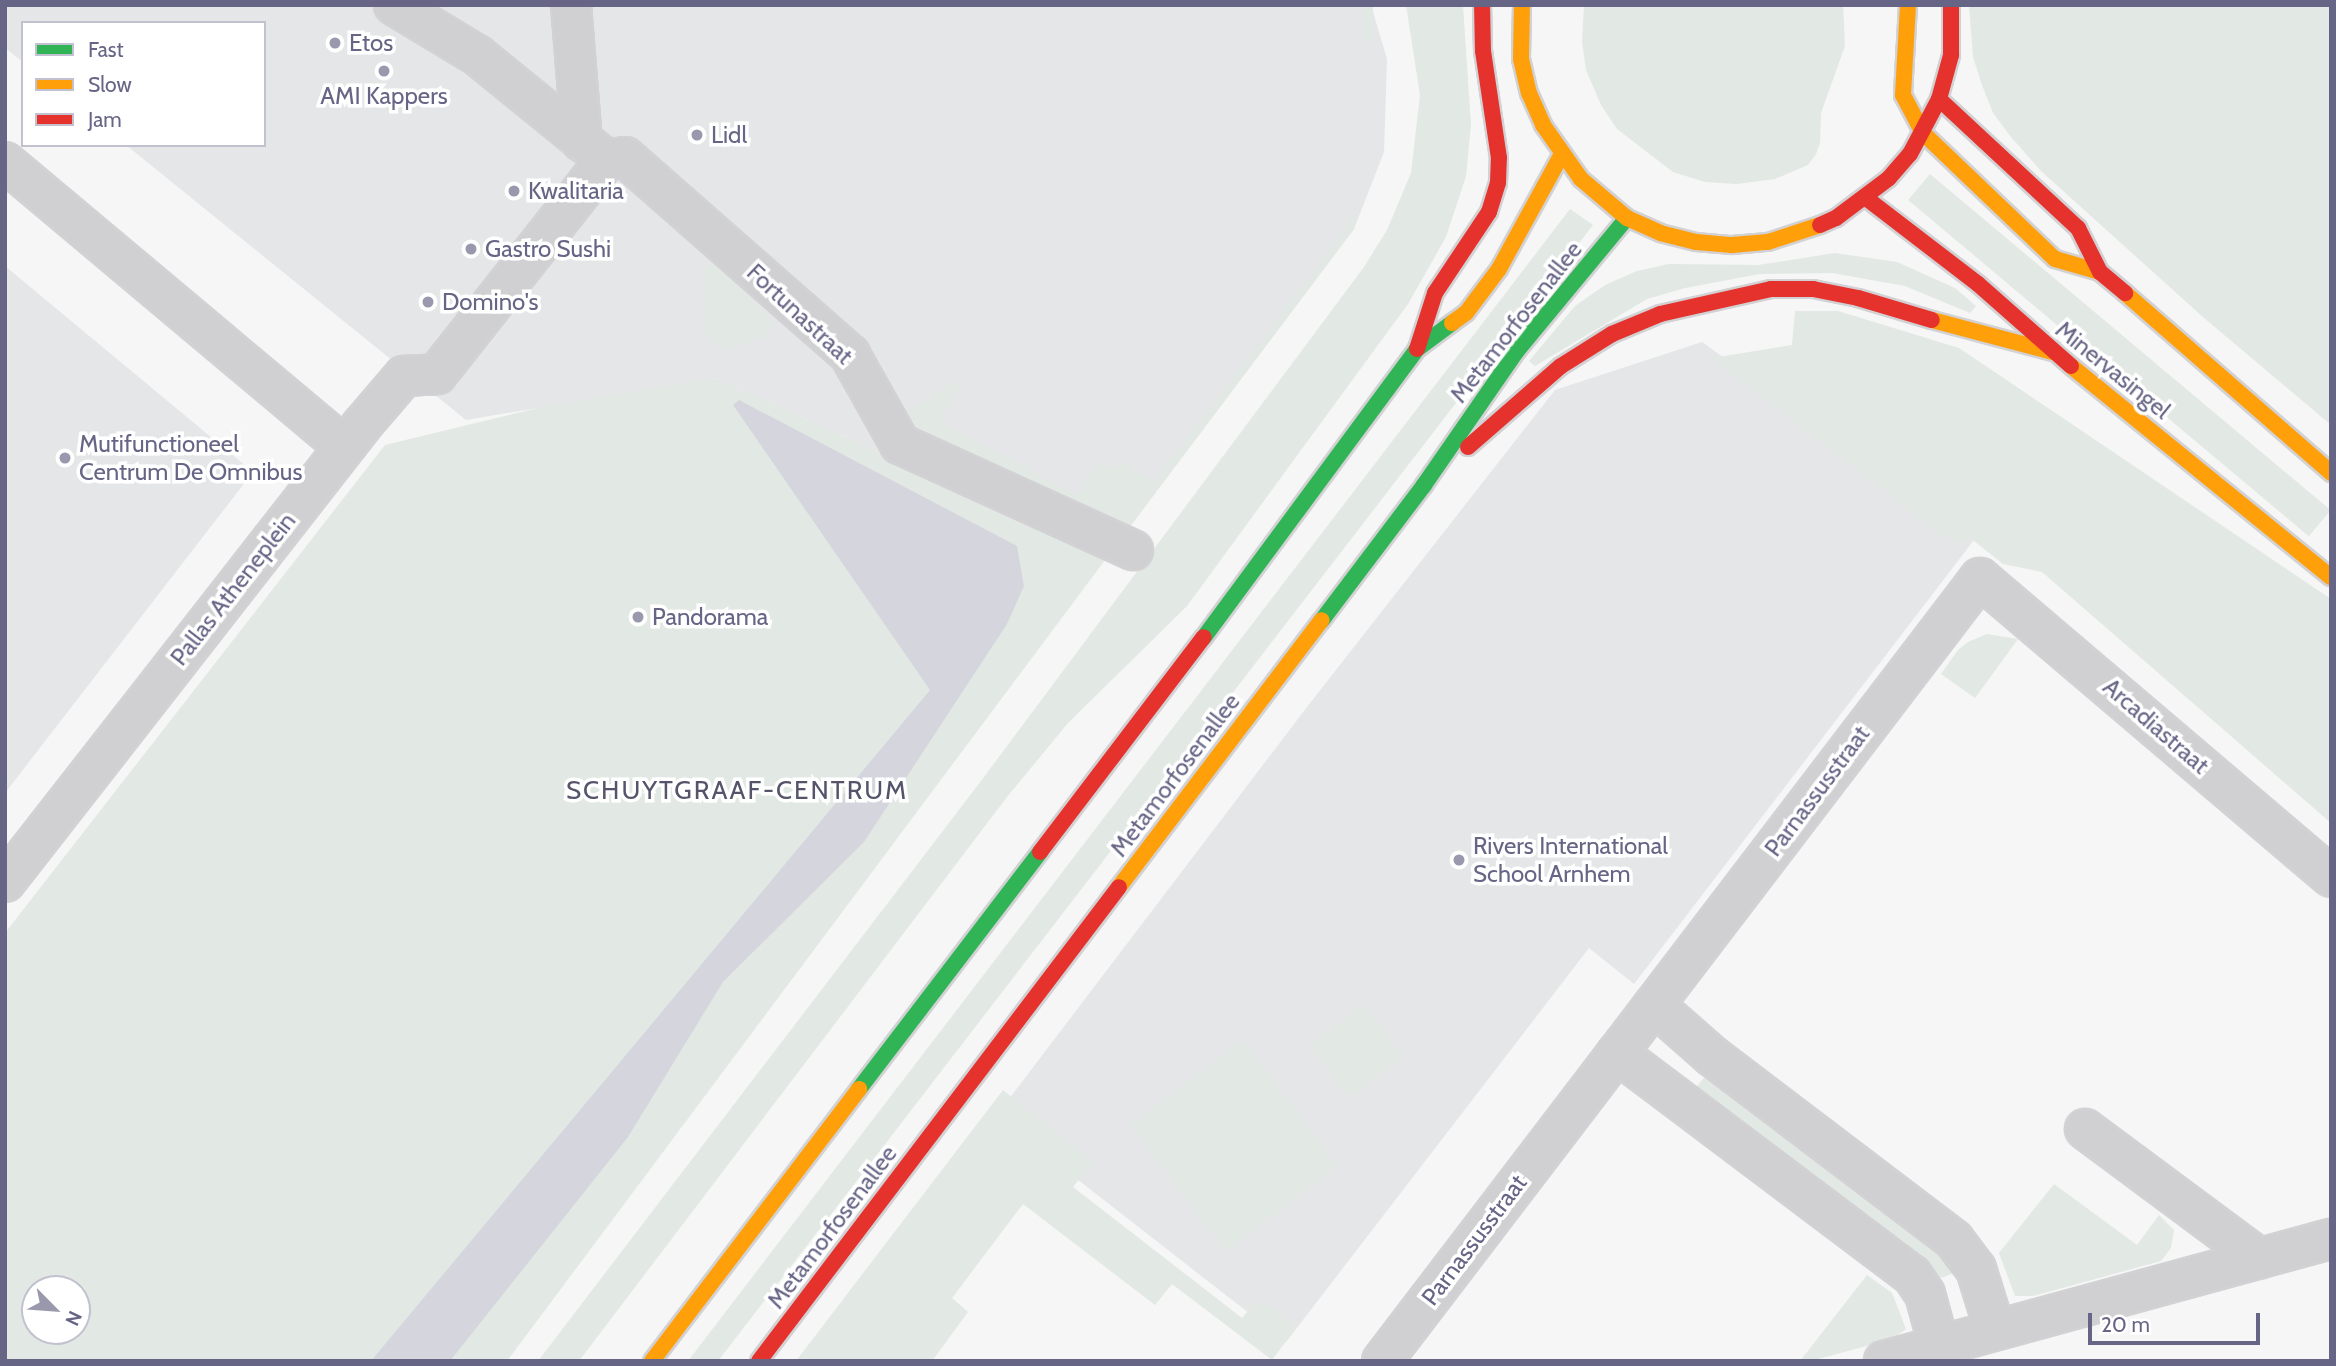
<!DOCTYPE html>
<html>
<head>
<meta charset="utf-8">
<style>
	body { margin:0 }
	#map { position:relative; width:2336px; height:1366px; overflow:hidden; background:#f5f6f5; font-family:Cabin,sans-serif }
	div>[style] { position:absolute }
	.built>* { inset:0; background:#e5e6e7 }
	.green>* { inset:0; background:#e2e8e4; transform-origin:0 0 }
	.water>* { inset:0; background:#d5d6dd }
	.roads { filter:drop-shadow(2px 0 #d2d1d4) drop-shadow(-2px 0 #d2d1d4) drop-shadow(0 2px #d2d1d4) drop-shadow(0 -2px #d2d1d4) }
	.street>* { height:38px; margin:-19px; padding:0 19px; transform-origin:19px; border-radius:19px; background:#d0d0d2 }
	.fast>* { height:16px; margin:-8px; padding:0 8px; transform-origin:8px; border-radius:8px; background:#30b455 }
	.slow>* { height:16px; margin:-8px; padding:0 8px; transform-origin:8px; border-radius:8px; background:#ff9f0a }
	.jam>* { height:16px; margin:-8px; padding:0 8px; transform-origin:8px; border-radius:8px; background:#e5322d }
	.dots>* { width:19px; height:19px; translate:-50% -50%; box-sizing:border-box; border:4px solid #fff; border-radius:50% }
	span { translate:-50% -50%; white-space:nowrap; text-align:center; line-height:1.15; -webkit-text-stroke:7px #fff; paint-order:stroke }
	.poi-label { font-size:24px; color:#676586 }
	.left { translate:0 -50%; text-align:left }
	.street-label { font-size:24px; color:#676586 }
	.neighbourhood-label { font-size:26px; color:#55546b; letter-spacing:2px }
	.frame { position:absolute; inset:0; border:7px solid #676586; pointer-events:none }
	.legend { position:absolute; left:21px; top:21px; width:245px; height:126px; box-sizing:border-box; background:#fff; border:2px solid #c2c1cf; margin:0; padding:9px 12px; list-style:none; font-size:21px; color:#676586 }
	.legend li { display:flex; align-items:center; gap:14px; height:35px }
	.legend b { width:35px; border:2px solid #c2c1cf }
	.north { position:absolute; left:21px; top:1275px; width:70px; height:70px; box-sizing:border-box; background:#fff; border:2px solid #c2c1cf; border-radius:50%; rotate:115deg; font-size:19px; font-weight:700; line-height:28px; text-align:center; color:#676586 }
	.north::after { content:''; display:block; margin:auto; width:24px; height:32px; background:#9998ad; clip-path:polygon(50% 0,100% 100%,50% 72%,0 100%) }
	.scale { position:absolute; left:2088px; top:1313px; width:172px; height:32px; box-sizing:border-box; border:4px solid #676586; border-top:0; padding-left:9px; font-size:21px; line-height:24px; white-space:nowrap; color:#676586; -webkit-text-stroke:5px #fff; paint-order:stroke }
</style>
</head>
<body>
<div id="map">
	<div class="built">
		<div style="clip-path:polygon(5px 5px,1371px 5px,1387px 59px,1384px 152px,1354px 229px,1108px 556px,716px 378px,466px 420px,126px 145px,264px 145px,264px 23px,23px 23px,23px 62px,5px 48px)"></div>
		<div style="clip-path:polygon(5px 266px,253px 472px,5px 793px)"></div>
		<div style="clip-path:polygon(1702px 342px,1974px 540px,1634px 984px,1589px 948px,1286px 1342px,996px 1116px,1307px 707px,1555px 390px)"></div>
	</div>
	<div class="green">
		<div style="left:1363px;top:5px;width:10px;height:36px"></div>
		<div style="clip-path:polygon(1406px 5px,1463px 5px,1471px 125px,1466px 176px,1446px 237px,1408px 304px,1187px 606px,1068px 723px,1007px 797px,579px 1361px,538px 1361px,981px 781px,1364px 267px,1387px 230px,1411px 173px,1420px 95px)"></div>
		<div style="clip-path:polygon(1584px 5px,1843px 5px,1845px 46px,1821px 113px,1820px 143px,1816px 154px,1808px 165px,1775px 179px,1737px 184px,1705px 182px,1673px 172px,1617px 129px,1601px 105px,1586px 70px,1582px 42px)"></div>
		<div style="clip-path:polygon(1969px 5px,2331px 5px,2331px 425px,2203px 317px,2041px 171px,2011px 137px,1993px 113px,1982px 85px,1973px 57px)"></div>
		<div style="left:1930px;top:174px;width:523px;height:34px;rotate:40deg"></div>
		<div style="clip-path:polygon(1570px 209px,1593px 225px,718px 1361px,688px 1361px)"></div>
		<div style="clip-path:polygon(1353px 215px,1354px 229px,1127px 530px,914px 432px,905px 417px,912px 407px,954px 383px,959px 385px,940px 423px,1079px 495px,1098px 461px,1112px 469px,1121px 461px,1154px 482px,1333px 246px)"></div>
		<div style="clip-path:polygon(1835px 253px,1897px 262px,1955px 288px,1976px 306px,1970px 313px,1905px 286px,1832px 273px,1760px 274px,1685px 288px,1647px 299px,1535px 366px,1529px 361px,1575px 306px,1605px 285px,1637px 271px,1669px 264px,1758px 265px)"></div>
		<div style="clip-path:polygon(718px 263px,771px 321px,771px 326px,765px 336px,731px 349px,715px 347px,705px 334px,702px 276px,707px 265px)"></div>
		<div style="clip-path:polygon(1795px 311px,1838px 311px,1959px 348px,2331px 599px,2331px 823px,2042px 572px,2003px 564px,1969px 537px,1961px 545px,1944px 537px,1712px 358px,1792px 345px)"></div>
		<div style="clip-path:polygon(evenodd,716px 378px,1108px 556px,507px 1361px,5px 1361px,5px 933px,385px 445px,542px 407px,716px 378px,35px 1289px,77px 1289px,77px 1331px,35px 1331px,35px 1289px)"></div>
		<div style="clip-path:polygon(1987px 634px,2018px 639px,1975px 698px,1941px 674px,1958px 650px,1968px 642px)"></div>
		<div style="left:1364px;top:1004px;width:66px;height:68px;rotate:53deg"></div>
		<div style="left:1243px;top:1040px;width:158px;height:141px;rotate:53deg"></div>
		<div style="clip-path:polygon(1710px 1070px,1946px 1249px,1959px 1271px,1933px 1281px,1695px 1089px)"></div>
		<div style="clip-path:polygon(1003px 1090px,1093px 1162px,1073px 1187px,1242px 1318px,1257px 1301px,1274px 1308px,1296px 1328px,1272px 1360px,1172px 1284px,1155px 1305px,1023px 1204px,952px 1298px,968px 1312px,932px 1361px,796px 1361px)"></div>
		<div style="clip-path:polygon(2054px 1184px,2137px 1245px,2159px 1215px,2174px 1230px,2171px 1248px,2161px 1261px,2033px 1296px,2015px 1296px,1999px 1253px)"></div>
		<div style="clip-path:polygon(1867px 1275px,1892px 1293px,1906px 1329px,1892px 1339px,1811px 1361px,1800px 1361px)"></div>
	</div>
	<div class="water">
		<div style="clip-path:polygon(739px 400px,1017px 546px,1024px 586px,1007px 624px,864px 842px,723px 982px,628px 1137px,450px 1361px,371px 1361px,930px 690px,733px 405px)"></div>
	</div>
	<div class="roads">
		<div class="street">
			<div style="left:394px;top:5px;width:97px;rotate:31.1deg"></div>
			<div style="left:477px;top:55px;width:166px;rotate:39.1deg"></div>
			<div style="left:571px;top:5px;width:137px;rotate:85.4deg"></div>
			<div style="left:5px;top:162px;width:442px;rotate:40deg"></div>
			<div style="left:5px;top:882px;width:580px;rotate:-52deg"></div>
			<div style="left:362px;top:425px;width:65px;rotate:-49.4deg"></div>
			<div style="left:404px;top:376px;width:33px;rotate:-3deg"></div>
			<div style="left:437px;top:374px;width:273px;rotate:-51.7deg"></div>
			<div style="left:606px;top:160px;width:19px;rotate:-9deg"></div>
			<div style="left:625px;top:157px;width:300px;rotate:41.3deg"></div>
			<div style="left:850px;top:355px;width:102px;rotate:60.7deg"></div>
			<div style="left:900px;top:444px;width:256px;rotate:24.5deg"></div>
			<div style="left:1654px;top:1005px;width:77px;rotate:41.3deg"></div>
			<div style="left:1712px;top:1056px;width:304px;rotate:37.2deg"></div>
			<div style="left:1954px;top:1240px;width:36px;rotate:53deg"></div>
			<div style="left:1976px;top:1269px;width:64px;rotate:72.7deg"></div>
			<div style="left:1617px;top:1053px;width:369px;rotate:37deg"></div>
			<div style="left:1912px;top:1275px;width:23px;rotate:56deg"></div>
			<div style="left:1925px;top:1294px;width:54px;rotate:74.9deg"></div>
			<div style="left:2085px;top:1129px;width:217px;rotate:36.6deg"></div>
			<div style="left:1382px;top:1361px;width:985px;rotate:-52.63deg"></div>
			<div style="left:1980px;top:578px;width:461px;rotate:40.4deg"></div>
			<div style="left:1884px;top:1361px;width:463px;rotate:-15.3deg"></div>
		</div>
		<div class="fast">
			<div style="left:1322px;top:620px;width:169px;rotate:-52.9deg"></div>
			<div style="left:1424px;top:485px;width:162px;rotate:-55.3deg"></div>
			<div style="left:1516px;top:352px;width:174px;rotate:-50.4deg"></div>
			<div style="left:1204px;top:637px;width:358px;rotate:-53.5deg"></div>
			<div style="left:1417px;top:349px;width:44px;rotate:-36.6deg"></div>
			<div style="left:859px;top:1089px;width:298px;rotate:-52.6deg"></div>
		</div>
		<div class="slow">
			<div style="left:1522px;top:5px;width:54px;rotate:91.1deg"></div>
			<div style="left:1521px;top:59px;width:35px;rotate:77deg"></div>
			<div style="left:1529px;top:93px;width:35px;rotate:66deg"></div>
			<div style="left:1543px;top:125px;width:66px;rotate:54.9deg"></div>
			<div style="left:1581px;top:179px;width:60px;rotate:40.3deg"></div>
			<div style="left:1627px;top:218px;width:36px;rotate:24deg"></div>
			<div style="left:1660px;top:233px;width:37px;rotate:14deg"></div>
			<div style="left:1696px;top:242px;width:36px;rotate:5deg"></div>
			<div style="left:1732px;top:245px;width:36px;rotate:-5deg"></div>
			<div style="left:1768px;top:242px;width:55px;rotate:-18.1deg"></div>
			<div style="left:1908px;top:5px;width:90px;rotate:93.2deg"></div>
			<div style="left:1903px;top:95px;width:43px;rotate:62.2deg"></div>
			<div style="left:1923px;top:133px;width:182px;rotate:43.7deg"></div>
			<div style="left:2055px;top:259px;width:47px;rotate:16.1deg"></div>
			<div style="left:2125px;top:293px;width:274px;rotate:41.1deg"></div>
			<div style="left:1932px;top:320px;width:125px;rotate:14.8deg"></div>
			<div style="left:1452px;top:323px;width:17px;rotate:-36deg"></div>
			<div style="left:1466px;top:313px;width:55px;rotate:-53.1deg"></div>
			<div style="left:1499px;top:269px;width:131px;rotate:-61.3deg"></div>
			<div style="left:2071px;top:366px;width:335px;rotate:39.1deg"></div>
			<div style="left:1119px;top:887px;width:335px;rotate:-52.8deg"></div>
			<div style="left:652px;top:1361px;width:342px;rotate:-52.7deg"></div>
		</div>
		<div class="jam">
			<div style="left:1939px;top:99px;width:190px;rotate:42.9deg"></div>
			<div style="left:2078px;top:228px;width:49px;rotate:63.4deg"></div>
			<div style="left:2100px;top:272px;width:33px;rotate:40deg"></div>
			<div style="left:1866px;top:198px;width:141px;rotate:37.5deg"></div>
			<div style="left:1978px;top:284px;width:124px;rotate:41.4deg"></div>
			<div style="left:1820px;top:225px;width:17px;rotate:-24deg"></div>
			<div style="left:1836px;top:218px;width:66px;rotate:-37deg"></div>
			<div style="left:1889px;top:178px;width:32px;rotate:-49deg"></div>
			<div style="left:1910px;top:154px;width:62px;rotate:-62.2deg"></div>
			<div style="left:1939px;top:99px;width:46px;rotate:-74.7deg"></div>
			<div style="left:1951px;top:55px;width:50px;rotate:-90deg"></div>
			<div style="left:1417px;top:349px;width:59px;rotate:-72.2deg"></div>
			<div style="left:1435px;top:293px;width:97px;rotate:-56.3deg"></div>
			<div style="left:1489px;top:212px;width:30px;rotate:-73deg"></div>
			<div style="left:1498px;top:183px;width:25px;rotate:-88deg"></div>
			<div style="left:1499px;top:158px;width:108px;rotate:-98.5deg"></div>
			<div style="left:1483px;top:51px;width:46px;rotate:-91.2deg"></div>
			<div style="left:1468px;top:447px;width:123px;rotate:-41.1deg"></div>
			<div style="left:1561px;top:366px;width:60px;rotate:-32.1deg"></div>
			<div style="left:1612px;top:334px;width:52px;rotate:-22.6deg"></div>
			<div style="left:1660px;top:314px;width:114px;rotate:-12.7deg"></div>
			<div style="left:1771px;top:289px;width:42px"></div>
			<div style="left:1813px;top:289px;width:46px;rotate:11.3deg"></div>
			<div style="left:1858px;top:298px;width:77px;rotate:16.6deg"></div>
			<div style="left:1040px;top:852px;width:270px;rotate:-52.7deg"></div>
			<div style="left:759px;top:1361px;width:595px;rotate:-52.78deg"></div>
		</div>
	</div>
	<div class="dots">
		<div style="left:335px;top:43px;background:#9998ad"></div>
		<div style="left:384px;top:71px;background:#9998ad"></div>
		<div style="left:697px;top:135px;background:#9998ad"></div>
		<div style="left:514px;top:191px;background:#9998ad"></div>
		<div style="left:471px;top:249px;background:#9998ad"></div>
		<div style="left:428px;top:302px;background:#9998ad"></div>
		<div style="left:65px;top:458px;background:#9998ad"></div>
		<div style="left:638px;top:617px;background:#9998ad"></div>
		<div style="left:1459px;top:860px;background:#9998ad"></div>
	</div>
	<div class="poi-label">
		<span class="left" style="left:349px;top:43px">Etos</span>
		<span style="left:384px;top:96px">AMI Kappers</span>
		<span class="left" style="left:711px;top:135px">Lidl</span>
		<span class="left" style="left:528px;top:191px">Kwalitaria</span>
		<span class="left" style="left:485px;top:249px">Gastro Sushi</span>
		<span class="left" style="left:442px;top:302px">Domino's</span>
		<span class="left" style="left:79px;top:458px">Mutifunctioneel<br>Centrum De Omnibus</span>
		<span class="left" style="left:652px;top:617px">Pandorama</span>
		<span class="left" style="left:1473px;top:860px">Rivers International<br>School Arnhem</span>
	</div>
	<div class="street-label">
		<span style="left:800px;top:314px;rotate:43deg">Fortunastraat</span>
		<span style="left:1516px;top:322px;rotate:-52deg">Metamorfosenallee</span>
		<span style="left:2113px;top:370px;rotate:39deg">Minervasingel</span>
		<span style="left:233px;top:589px;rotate:-52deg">Pallas Atheneplein</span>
		<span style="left:2156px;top:726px;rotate:41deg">Arcadiastraat</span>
		<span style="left:1175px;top:775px;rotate:-53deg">Metamorfosenallee</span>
		<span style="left:1817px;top:791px;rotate:-53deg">Parnassusstraat</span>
		<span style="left:832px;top:1227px;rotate:-53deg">Metamorfosenallee</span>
		<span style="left:1474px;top:1240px;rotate:-53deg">Parnassusstraat</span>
	</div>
	<div class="neighbourhood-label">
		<span style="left:737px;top:791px">SCHUYTGRAAF-CENTRUM</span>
	</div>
	<div class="frame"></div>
	<ul class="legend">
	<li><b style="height:9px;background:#30b455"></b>Fast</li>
	<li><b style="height:9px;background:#ff9f0a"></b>Slow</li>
	<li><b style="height:9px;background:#e5322d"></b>Jam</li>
	</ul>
	<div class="north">N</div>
	<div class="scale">20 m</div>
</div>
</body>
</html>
